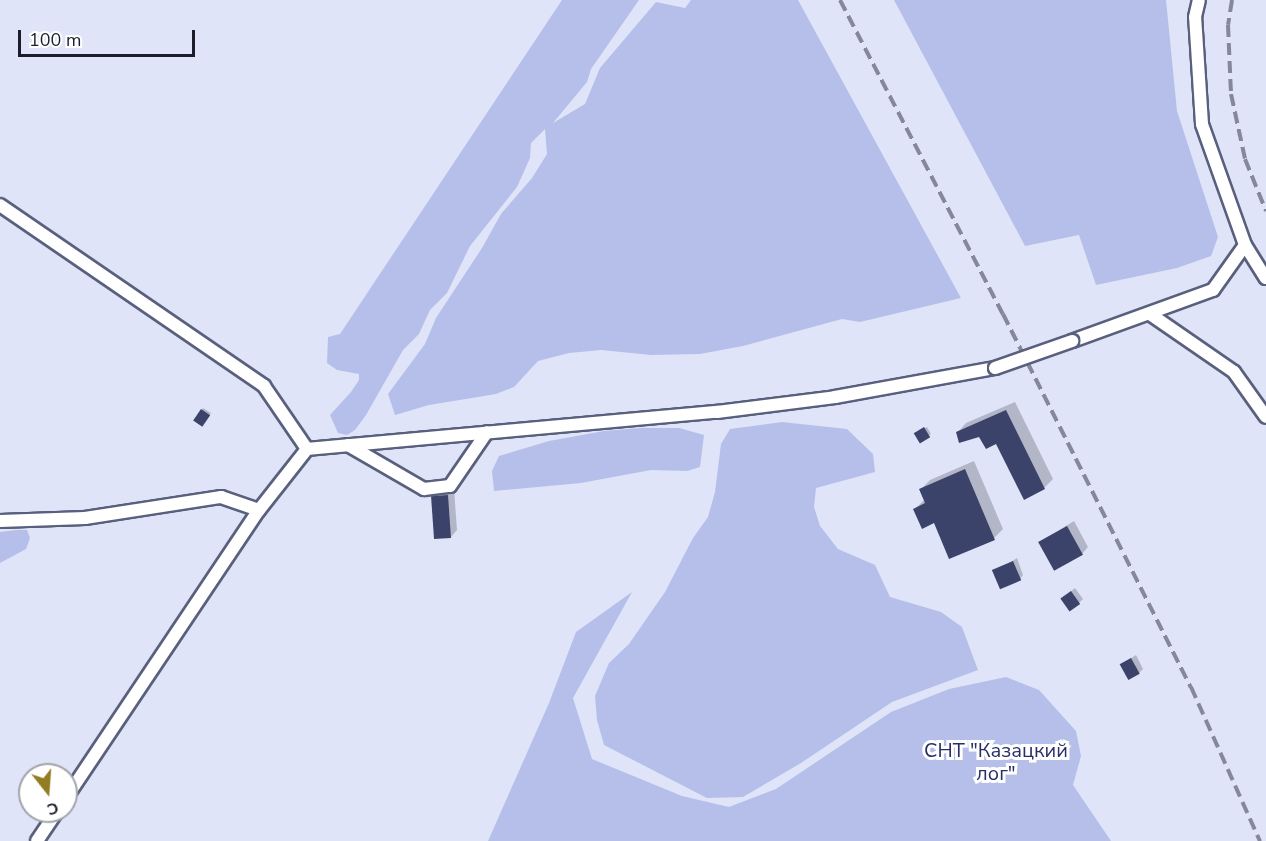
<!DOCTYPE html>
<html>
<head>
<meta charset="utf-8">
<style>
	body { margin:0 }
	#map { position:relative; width:1266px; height:841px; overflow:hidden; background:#dfe4f9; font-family:"Nunito Sans",sans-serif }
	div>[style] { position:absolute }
	.green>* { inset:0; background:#b5bfea }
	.shadow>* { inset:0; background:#0003 }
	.building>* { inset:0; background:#3c436b; transform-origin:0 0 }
	.roads { filter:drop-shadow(2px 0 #59607d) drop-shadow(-2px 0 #59607d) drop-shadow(0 2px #59607d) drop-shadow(0 -2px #59607d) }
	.minor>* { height:12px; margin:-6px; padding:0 6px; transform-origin:6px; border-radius:6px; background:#fff }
	.rail>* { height:4px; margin-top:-2px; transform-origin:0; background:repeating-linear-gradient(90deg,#848899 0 12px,transparent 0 18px) }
	.bridges { filter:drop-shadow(2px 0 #59607d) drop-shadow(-2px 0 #59607d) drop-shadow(0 2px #59607d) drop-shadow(0 -2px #59607d) }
	.minor-bridge>* { height:12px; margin:-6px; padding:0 6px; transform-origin:6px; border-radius:6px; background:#fff }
	span { translate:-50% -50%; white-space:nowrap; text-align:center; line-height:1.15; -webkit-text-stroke:6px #fff; paint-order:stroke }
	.park-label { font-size:20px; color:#282e67 }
	.north { position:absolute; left:18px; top:763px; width:60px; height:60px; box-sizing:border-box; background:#fff; border:2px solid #a4a5aa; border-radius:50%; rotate:163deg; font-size:16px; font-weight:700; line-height:24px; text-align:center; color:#1b1e2a }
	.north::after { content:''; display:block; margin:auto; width:21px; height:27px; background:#927d23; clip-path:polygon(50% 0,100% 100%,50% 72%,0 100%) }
	.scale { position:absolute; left:18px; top:30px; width:177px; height:27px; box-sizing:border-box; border:3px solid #1b1e2a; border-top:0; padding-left:8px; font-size:18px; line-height:21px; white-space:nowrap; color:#1b1e2a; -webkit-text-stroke:4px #fff; paint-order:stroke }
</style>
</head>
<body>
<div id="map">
	<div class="green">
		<div style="clip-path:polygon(562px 0,639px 0,591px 69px,587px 82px,553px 123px,585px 104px,600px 68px,656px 2px,685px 8px,691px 0,798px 0,961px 298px,860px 322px,842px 319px,743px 346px,700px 354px,651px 355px,601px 350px,569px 353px,538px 361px,514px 387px,496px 394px,429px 405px,395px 415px,388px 394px,425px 344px,436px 318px,482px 248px,501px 214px,532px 178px,547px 154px,545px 129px,531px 143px,530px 158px,517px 187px,470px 246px,447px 293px,430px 310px,419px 334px,403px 350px,366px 415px,355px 430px,347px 435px,338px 433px,330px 415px,351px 392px,359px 380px,359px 374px,337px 370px,327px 363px,328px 337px,340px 334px)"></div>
		<div style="clip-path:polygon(894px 0,1166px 0,1177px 111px,1218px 237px,1211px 256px,1177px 268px,1096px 285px,1079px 235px,1025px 246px)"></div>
		<div style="clip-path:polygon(782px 422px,847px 429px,873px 454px,875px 472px,816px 488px,814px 507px,820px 526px,838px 549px,875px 565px,890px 597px,941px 612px,962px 627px,978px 670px,892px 702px,801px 763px,743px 797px,707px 798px,604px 745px,597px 720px,595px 696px,609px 663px,629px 644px,665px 592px,693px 538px,708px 517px,715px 492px,721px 444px,730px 429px)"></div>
		<div style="clip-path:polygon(640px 428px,679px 428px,704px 435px,700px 467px,687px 471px,651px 470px,581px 483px,494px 491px,492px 471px,499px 456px,549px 441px,604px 431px)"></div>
		<div style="clip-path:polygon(16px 530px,27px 530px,30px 538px,26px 549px,0 563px,0 532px)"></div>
		<div style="clip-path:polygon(632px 592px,573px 698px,592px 759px,682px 796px,729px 807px,776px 789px,891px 712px,949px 689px,1006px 677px,1039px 690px,1076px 731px,1081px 756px,1073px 785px,1111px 841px,488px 841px,549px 703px,576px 632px)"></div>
	</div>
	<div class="shadow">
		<div style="clip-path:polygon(1015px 402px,1053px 479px,1044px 488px,997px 442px,980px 435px,958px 432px,966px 423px)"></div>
		<div style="clip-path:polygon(203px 408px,211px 413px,205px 423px,202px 410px)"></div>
		<div style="clip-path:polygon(927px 427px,931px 434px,921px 441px,918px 432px)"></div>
		<div style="clip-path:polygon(974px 461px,1003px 529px,994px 538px,935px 522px,915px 509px,925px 499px,921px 489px,930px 480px)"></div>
		<div style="clip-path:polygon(454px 489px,457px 530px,451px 537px,432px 497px,439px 490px)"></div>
		<div style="clip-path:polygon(1074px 521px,1088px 547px,1082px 554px,1040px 542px)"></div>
		<div style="clip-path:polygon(1017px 558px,1023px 575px,1020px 579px,995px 572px)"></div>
		<div style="clip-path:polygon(1075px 588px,1083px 599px,1079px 603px,1062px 598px)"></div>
		<div style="clip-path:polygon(1136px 655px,1143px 669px,1139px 673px,1120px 665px)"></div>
	</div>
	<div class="building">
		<div style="left:201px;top:409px;width:11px;height:14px;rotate:34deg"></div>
		<div style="clip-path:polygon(1006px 410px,1045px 489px,1024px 500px,996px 444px,986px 449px,979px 437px,959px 443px,956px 432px)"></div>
		<div style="left:924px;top:427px;width:12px;height:12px;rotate:59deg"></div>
		<div style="clip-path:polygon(965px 469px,995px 540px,949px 559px,934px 523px,922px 529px,913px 509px,925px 503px,919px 489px)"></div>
		<div style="left:448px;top:495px;width:43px;height:17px;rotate:86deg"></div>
		<div style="left:1067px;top:526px;width:33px;height:33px;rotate:61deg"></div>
		<div style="left:1013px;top:561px;width:21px;height:23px;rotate:67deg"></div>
		<div style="left:1071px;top:591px;width:16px;height:13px;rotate:55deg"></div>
		<div style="left:1131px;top:658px;width:18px;height:13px;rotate:61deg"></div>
	</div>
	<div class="roads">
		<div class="minor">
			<div style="left:0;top:205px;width:320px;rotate:34.4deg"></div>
			<div style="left:264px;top:386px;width:76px;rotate:55.7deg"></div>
			<div style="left:1245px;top:245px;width:39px;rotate:58deg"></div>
			<div style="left:1150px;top:314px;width:102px;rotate:34.6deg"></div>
			<div style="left:1234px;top:372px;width:55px;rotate:54.6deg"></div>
			<div style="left:1072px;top:341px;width:150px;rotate:-19.9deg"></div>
			<div style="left:1213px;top:290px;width:55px;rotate:-54.6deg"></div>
			<div style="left:1245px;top:245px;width:128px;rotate:-109.6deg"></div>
			<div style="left:1202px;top:124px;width:107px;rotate:-93.7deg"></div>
			<div style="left:1195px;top:17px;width:17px;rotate:-77deg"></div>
			<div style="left:348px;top:445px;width:88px;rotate:30.1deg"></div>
			<div style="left:424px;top:489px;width:26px;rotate:-7deg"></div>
			<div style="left:450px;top:486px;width:65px;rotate:-55.6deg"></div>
			<div style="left:0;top:521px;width:85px;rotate:-2deg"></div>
			<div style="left:85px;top:518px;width:138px;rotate:-8.8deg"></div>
			<div style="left:221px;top:497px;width:40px;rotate:18.9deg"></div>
			<div style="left:66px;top:798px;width:347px;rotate:-56.2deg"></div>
			<div style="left:259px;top:510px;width:78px;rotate:-51.8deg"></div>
			<div style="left:307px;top:449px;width:412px;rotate:-5.2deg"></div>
			<div style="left:717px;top:412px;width:119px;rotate:-7.2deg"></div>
			<div style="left:835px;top:397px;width:163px;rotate:-10.3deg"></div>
			<div style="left:37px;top:841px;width:36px;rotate:-56deg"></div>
		</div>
	</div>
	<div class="rail">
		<div style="left:840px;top:0;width:354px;rotate:62.6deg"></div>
		<div style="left:1003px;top:314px;width:418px;rotate:63.3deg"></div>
		<div style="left:1191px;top:687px;width:169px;rotate:65.9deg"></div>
		<div style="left:1232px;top:0;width:25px;rotate:99deg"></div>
		<div style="left:1228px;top:25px;width:69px;rotate:87.5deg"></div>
		<div style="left:1231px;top:94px;width:66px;rotate:77.8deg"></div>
		<div style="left:1245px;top:159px;width:56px;rotate:68deg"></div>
	</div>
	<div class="bridges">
		<div class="minor-bridge">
			<div style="left:995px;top:368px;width:82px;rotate:-19.3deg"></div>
		</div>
	</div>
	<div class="park-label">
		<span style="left:996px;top:762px">СНТ "Казацкий<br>лог"</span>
	</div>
	<div class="north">С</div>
	<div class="scale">100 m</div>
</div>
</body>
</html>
